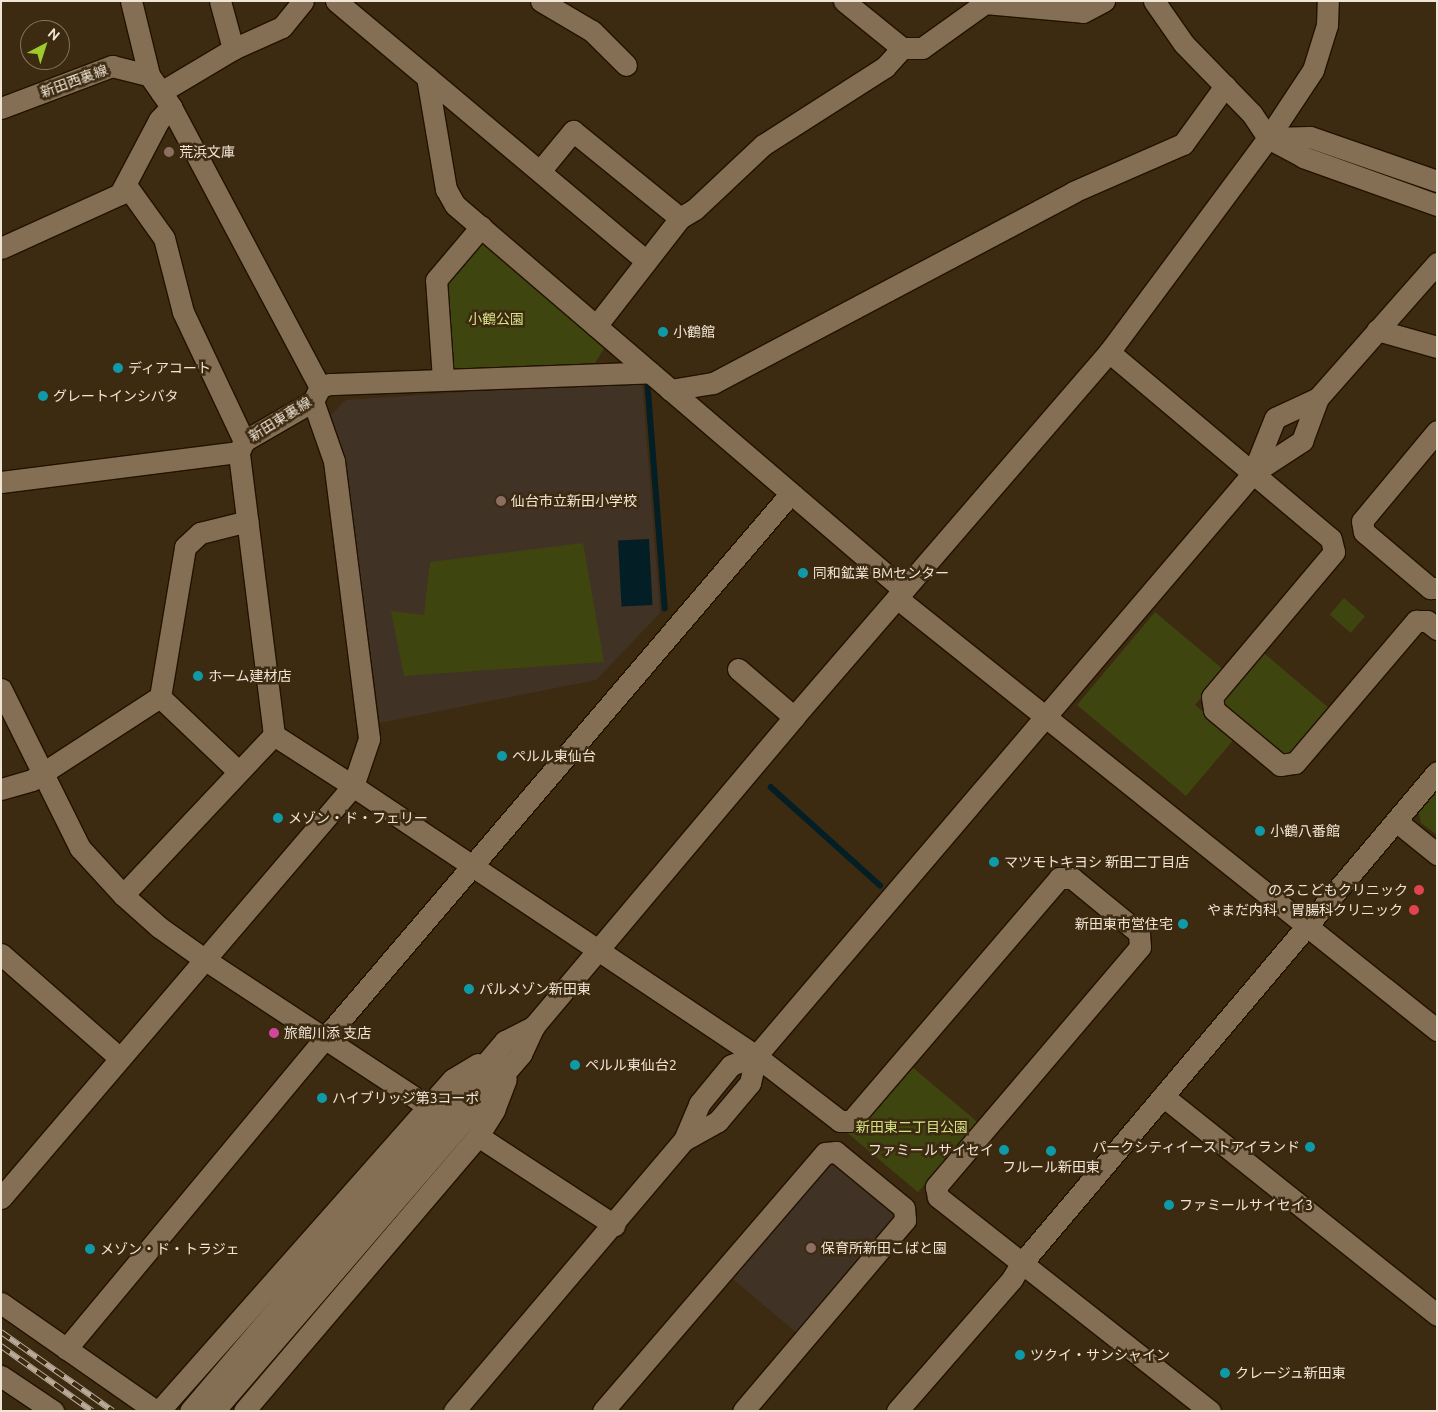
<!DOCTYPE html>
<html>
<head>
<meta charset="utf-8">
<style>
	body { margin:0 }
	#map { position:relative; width:1438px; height:1412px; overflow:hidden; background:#3c2a11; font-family:Ubuntu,"Noto Sans JP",sans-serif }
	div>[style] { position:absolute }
	.education>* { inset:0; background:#403225 }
	.green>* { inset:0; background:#3f450f; transform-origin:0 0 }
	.water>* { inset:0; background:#031e25; transform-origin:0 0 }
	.stream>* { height:5.5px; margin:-2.75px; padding:0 2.75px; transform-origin:2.75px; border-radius:2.75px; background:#031e25 }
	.roads { filter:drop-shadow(1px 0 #221200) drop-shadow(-1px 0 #221200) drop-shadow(0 1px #221200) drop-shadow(0 -1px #221200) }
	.minor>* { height:21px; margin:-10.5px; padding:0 10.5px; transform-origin:10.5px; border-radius:10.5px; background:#846f55 }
	.rail>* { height:5.5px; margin-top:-2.75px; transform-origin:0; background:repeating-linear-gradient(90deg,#3c2a11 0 11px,#b9ab99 0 22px); box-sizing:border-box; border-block:1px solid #b9ab99 }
	.dots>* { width:14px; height:14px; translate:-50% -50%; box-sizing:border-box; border:2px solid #3c2a11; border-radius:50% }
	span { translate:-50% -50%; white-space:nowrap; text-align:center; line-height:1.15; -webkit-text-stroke:5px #3c2a11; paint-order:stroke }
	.street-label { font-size:14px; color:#f1e5d6 }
	.poi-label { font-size:14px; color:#f1e5d6 }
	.left { translate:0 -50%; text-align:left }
	.right { translate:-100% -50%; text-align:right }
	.park-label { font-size:14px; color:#d5e285 }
	.frame { position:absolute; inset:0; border:2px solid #f1e5d6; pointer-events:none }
	.north { position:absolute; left:20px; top:20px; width:50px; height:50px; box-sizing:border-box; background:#3c2a11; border:1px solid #847560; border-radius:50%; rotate:40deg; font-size:14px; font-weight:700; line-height:20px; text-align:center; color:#f1e5d6 }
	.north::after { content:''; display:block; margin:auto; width:18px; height:22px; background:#9fca2d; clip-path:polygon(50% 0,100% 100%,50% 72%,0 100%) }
</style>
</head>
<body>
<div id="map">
	<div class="education">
		<div style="clip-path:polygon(642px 380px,660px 613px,596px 680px,380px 723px,343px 451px,328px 418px,346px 400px)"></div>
		<div style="clip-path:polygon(837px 1162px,892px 1208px,894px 1222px,798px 1334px,728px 1275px,823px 1164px)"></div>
	</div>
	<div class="green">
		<div style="clip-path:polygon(477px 238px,605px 347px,595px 363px,449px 371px,440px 280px)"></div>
		<div style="clip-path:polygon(583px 543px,604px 662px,404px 676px,391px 611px,424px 615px,430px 562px)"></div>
		<div style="left:1344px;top:598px;width:28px;height:22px;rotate:41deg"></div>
		<div style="clip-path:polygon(1155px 612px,1224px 670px,1195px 705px,1235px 738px,1186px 796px,1077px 705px)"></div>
		<div style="clip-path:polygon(1259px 649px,1330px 709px,1294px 752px,1282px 756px,1224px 710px,1220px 695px)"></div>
		<div style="clip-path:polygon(1437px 788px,1437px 835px,1421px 823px,1418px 810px)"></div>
		<div style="left:906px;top:1062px;width:93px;height:92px;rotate:40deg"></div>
	</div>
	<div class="water">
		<div style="left:649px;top:539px;width:66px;height:31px;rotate:87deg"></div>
	</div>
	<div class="stream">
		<div style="left:648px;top:385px;width:224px;rotate:85.6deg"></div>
		<div style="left:771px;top:787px;width:147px;rotate:42deg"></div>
	</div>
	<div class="roads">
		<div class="minor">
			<div style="left:131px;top:1px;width:76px;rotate:76.3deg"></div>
			<div style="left:149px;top:75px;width:39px;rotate:55deg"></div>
			<div style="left:171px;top:107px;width:317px;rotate:62deg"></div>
			<div style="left:220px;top:1px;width:50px;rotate:74.8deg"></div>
			<div style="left:336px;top:1px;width:119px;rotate:39.9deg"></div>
			<div style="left:427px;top:77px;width:114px;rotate:80.4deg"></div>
			<div style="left:446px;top:189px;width:18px;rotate:61deg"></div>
			<div style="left:455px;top:205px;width:591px;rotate:40.61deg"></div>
			<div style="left:541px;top:1px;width:59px;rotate:30.5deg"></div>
			<div style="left:592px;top:31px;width:48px;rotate:45deg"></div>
			<div style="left:844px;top:1px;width:75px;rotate:39deg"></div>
			<div style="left:1154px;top:1px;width:52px;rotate:55.1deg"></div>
			<div style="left:1184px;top:44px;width:98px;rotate:45.8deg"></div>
			<div style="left:1252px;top:114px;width:29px;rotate:56deg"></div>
			<div style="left:1268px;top:138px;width:40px;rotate:28deg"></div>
			<div style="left:1303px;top:157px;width:142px;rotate:19.7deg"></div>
			<div style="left:427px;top:77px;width:285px;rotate:40deg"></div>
			<div style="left:161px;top:92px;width:84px;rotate:-30.8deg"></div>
			<div style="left:233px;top:49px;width:54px;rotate:-24.2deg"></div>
			<div style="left:282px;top:27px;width:33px;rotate:-51deg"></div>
			<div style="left:1px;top:108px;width:119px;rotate:-20.7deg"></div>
			<div style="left:112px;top:66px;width:38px;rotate:14deg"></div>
			<div style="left:1270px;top:138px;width:40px;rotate:-1.4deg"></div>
			<div style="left:1310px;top:137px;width:134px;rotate:19.1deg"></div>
			<div style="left:540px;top:171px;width:52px;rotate:-50.5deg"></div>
			<div style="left:573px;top:131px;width:138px;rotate:39.1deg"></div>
			<div style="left:126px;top:185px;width:65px;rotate:54.4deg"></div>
			<div style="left:164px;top:238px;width:76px;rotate:75.6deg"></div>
			<div style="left:183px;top:312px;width:143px;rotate:64.7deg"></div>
			<div style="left:1px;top:248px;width:131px;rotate:-24.4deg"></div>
			<div style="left:120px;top:194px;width:84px;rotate:-62.2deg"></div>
			<div style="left:159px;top:120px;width:18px;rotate:-47deg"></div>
			<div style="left:596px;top:326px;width:137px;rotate:-52.1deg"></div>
			<div style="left:680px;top:218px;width:17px;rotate:-31deg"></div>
			<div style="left:695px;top:209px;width:93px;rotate:-43.3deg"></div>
			<div style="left:763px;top:145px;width:145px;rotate:-32.6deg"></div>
			<div style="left:885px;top:67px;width:25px;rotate:-48deg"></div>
			<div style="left:902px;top:48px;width:20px"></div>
			<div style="left:922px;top:48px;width:77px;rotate:-35.5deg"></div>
			<div style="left:985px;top:3px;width:98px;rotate:5.2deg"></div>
			<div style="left:1083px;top:12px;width:24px;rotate:-28deg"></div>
			<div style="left:1377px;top:330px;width:62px;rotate:15.8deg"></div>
			<div style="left:1109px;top:352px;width:290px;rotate:40.1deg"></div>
			<div style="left:1331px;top:539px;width:13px;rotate:77deg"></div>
			<div style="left:1334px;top:552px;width:189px;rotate:130.1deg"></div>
			<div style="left:1212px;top:697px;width:13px;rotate:81deg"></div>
			<div style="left:1214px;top:710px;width:86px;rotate:39.8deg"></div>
			<div style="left:1280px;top:765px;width:15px;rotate:-8deg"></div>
			<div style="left:1295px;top:763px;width:187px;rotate:-49.6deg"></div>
			<div style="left:1416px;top:621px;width:11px"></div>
			<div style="left:1427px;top:621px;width:13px;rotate:39deg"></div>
			<div style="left:443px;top:379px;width:99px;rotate:-94deg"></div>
			<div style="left:436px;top:280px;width:70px;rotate:-49.7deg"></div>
			<div style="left:670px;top:390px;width:44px;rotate:-9.2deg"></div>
			<div style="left:713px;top:383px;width:408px;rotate:-27.9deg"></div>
			<div style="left:1073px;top:192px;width:120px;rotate:-23.6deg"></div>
			<div style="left:1183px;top:144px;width:72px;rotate:-54.1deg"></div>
			<div style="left:313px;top:401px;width:64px;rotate:70.7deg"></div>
			<div style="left:334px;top:461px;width:280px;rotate:82.8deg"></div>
			<div style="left:369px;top:739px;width:50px;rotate:108.8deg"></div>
			<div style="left:353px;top:786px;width:485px;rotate:33.8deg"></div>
			<div style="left:756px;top:1056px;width:106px;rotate:37.7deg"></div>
			<div style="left:840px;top:1121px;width:11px"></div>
			<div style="left:851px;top:1121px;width:320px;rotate:-49.4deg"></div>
			<div style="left:1059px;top:878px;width:13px"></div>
			<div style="left:1072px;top:878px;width:87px;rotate:39.4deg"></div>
			<div style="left:1139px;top:933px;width:14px;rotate:86deg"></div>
			<div style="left:1140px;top:947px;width:315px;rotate:130.4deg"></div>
			<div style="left:936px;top:1187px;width:10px;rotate:79deg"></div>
			<div style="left:938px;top:1197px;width:346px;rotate:38.2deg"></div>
			<div style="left:1437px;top:431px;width:117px;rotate:129.8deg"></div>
			<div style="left:1362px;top:521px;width:11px;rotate:80deg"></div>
			<div style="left:1364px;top:532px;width:87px;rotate:40.3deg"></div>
			<div style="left:1430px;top:588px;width:7px"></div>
			<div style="left:1253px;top:473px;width:59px;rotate:-68.2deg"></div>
			<div style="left:1275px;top:418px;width:47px;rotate:-24.9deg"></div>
			<div style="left:1px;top:482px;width:240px;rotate:-7.2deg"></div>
			<div style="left:239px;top:452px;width:12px;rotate:-66deg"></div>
			<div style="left:244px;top:441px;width:80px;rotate:-30.1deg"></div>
			<div style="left:313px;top:401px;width:16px;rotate:-63deg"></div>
			<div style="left:320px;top:387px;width:10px;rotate:-17deg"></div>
			<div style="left:330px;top:384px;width:320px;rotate:-2.1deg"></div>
			<div style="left:897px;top:598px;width:692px;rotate:38.66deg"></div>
			<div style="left:738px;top:669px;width:74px;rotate:40.6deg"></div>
			<div style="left:1px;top:689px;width:178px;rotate:63.6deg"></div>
			<div style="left:80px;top:848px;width:64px;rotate:47.5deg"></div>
			<div style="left:123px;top:895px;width:48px;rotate:41.6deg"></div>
			<div style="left:159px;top:927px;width:55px;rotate:35.4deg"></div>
			<div style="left:204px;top:959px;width:268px;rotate:33.3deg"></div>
			<div style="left:160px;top:697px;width:108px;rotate:43.5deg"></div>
			<div style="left:1px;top:789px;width:32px;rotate:-16deg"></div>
			<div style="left:32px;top:780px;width:153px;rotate:-33deg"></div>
			<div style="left:160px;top:697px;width:152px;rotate:-80.5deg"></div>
			<div style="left:185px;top:547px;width:21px;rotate:-43deg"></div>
			<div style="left:200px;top:533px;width:49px;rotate:-14deg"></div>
			<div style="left:1396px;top:821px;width:53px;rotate:38.8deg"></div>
			<div style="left:123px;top:895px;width:220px;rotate:-46.7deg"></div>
			<div style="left:1px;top:954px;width:158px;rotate:41.2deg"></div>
			<div style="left:1163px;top:1096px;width:351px;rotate:38.6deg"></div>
			<div style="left:478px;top:1136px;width:163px;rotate:33.2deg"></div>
			<div style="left:684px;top:1140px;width:39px;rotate:-29deg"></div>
			<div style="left:718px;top:1121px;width:50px;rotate:-49.9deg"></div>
			<div style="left:750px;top:1083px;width:28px;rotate:-77deg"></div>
			<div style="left:756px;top:1056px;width:766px;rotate:-49.55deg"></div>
			<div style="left:1253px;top:473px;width:59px;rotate:-33.1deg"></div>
			<div style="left:1302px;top:441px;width:46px;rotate:-69.6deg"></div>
			<div style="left:1318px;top:398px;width:180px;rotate:-48.6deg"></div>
			<div style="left:1px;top:1198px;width:542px;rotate:-49.49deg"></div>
			<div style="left:353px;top:786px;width:94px;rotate:-147.2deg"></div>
			<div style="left:274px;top:735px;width:285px;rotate:-97.1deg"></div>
			<div style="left:1px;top:1303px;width:189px;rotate:34.9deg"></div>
			<div style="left:66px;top:1349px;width:405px;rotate:-50.2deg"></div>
			<div style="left:325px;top:1038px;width:717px;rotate:-49.47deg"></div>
			<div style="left:1px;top:1376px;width:63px;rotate:33.9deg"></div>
			<div style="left:159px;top:1411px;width:443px;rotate:-48.5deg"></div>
			<div style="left:453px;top:1079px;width:29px;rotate:-31deg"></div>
			<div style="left:190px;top:1411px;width:486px;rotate:-49.6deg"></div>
			<div style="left:505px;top:1041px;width:33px;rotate:-27deg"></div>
			<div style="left:214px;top:1411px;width:471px;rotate:-49.3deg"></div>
			<div style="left:521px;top:1054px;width:31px;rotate:-65deg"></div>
			<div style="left:534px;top:1026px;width:404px;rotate:-49.9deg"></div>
			<div style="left:794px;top:717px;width:482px;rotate:-49.2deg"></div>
			<div style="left:1109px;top:352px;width:267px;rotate:-53.4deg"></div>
			<div style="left:1268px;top:138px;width:82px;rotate:-56.5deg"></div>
			<div style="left:1313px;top:70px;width:47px;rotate:-72.7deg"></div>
			<div style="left:1327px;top:25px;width:24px;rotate:-88deg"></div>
			<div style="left:244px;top:1411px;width:361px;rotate:-49.6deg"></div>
			<div style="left:478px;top:1136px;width:31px;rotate:-58deg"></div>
			<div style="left:494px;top:1110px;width:33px;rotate:-69deg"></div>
			<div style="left:454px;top:1411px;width:355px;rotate:-49.7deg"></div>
			<div style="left:684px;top:1140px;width:39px;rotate:-67deg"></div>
			<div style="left:699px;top:1104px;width:50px;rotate:-50.6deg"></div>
			<div style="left:731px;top:1065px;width:27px;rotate:-20deg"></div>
			<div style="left:603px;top:1411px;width:340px;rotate:-49.3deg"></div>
			<div style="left:825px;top:1153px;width:11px;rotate:-5deg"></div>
			<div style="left:836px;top:1152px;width:88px;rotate:39.5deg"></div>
			<div style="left:904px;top:1208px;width:12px;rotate:85deg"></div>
			<div style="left:905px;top:1220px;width:250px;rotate:130.3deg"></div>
			<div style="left:897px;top:1411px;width:175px;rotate:-48.9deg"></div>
			<div style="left:1012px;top:1279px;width:17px;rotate:-59deg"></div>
			<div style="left:1021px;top:1264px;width:644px;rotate:-49.78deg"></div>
		</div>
	</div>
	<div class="rail">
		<div style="left:1px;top:1332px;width:137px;rotate:35.2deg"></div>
		<div style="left:1px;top:1346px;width:112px;rotate:35.5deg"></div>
	</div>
	<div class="dots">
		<div style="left:169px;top:152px;background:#8d6e63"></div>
		<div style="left:663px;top:332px;background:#0f9aa8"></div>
		<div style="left:118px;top:368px;background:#0f9aa8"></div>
		<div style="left:43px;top:396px;background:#0f9aa8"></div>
		<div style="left:501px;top:501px;background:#8d6e63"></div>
		<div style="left:803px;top:573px;background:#0f9aa8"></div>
		<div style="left:198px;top:676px;background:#0f9aa8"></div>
		<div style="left:502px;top:756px;background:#0f9aa8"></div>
		<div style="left:278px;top:818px;background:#0f9aa8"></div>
		<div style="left:1260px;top:831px;background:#0f9aa8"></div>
		<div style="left:994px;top:862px;background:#0f9aa8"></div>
		<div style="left:1419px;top:890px;background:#e0444e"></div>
		<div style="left:1414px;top:910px;background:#e0444e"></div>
		<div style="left:1183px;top:924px;background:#0f9aa8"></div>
		<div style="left:469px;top:989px;background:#0f9aa8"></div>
		<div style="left:274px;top:1033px;background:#d1479c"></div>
		<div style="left:575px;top:1065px;background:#0f9aa8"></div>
		<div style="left:322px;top:1098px;background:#0f9aa8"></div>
		<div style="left:1310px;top:1147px;background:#0f9aa8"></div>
		<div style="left:1004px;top:1150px;background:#0f9aa8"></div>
		<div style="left:1051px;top:1151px;background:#0f9aa8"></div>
		<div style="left:1169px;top:1205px;background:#0f9aa8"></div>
		<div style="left:811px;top:1248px;background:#8d6e63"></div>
		<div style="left:90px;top:1249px;background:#0f9aa8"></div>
		<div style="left:1020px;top:1355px;background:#0f9aa8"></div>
		<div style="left:1225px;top:1373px;background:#0f9aa8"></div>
	</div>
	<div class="street-label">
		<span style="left:74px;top:81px;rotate:-20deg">新田西裏線</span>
		<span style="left:280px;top:419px;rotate:-32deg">新田東裏線</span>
	</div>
	<div class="poi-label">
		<span class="left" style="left:179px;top:152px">荒浜文庫</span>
		<span class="left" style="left:673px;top:332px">小鶴館</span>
		<span class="left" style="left:128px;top:368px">ディアコート</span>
		<span class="left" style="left:53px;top:396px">グレートインシバタ</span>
		<span class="left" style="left:511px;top:501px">仙台市立新田小学校</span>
		<span class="left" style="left:813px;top:573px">同和鉱業 BMセンター</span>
		<span class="left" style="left:208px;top:676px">ホーム建材店</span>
		<span class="left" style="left:512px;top:756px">ペルル東仙台</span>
		<span class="left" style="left:288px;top:818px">メゾン・ド・フェリー</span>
		<span class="left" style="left:1270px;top:831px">小鶴八番館</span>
		<span class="left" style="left:1004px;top:862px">マツモトキヨシ 新田二丁目店</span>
		<span class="right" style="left:1408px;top:890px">のろこどもクリニック</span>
		<span class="right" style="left:1403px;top:910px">やまだ内科・胃腸科クリニック</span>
		<span class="right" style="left:1173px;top:924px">新田東市営住宅</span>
		<span class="left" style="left:479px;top:989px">パルメゾン新田東</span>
		<span class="left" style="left:284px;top:1033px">旅館川添 支店</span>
		<span class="left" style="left:585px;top:1065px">ペルル東仙台2</span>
		<span class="left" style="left:332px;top:1098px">ハイブリッジ第3コーポ</span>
		<span class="right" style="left:1300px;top:1147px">パークシティイーストアイランド</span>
		<span class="right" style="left:994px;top:1150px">ファミールサイセイ</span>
		<span style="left:1051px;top:1167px">フルール新田東</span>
		<span class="left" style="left:1179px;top:1205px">ファミールサイセイ3</span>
		<span class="left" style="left:821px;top:1248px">保育所新田こばと園</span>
		<span class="left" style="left:100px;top:1249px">メゾン・ド・トラジェ</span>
		<span class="left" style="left:1030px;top:1355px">ツクイ・サンシャイン</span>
		<span class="left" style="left:1235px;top:1373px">クレージュ新田東</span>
	</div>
	<div class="park-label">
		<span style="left:496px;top:319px">小鶴公園</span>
		<span style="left:912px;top:1127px">新田東二丁目公園</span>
	</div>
	<div class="frame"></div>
	<div class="north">N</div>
</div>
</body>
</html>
